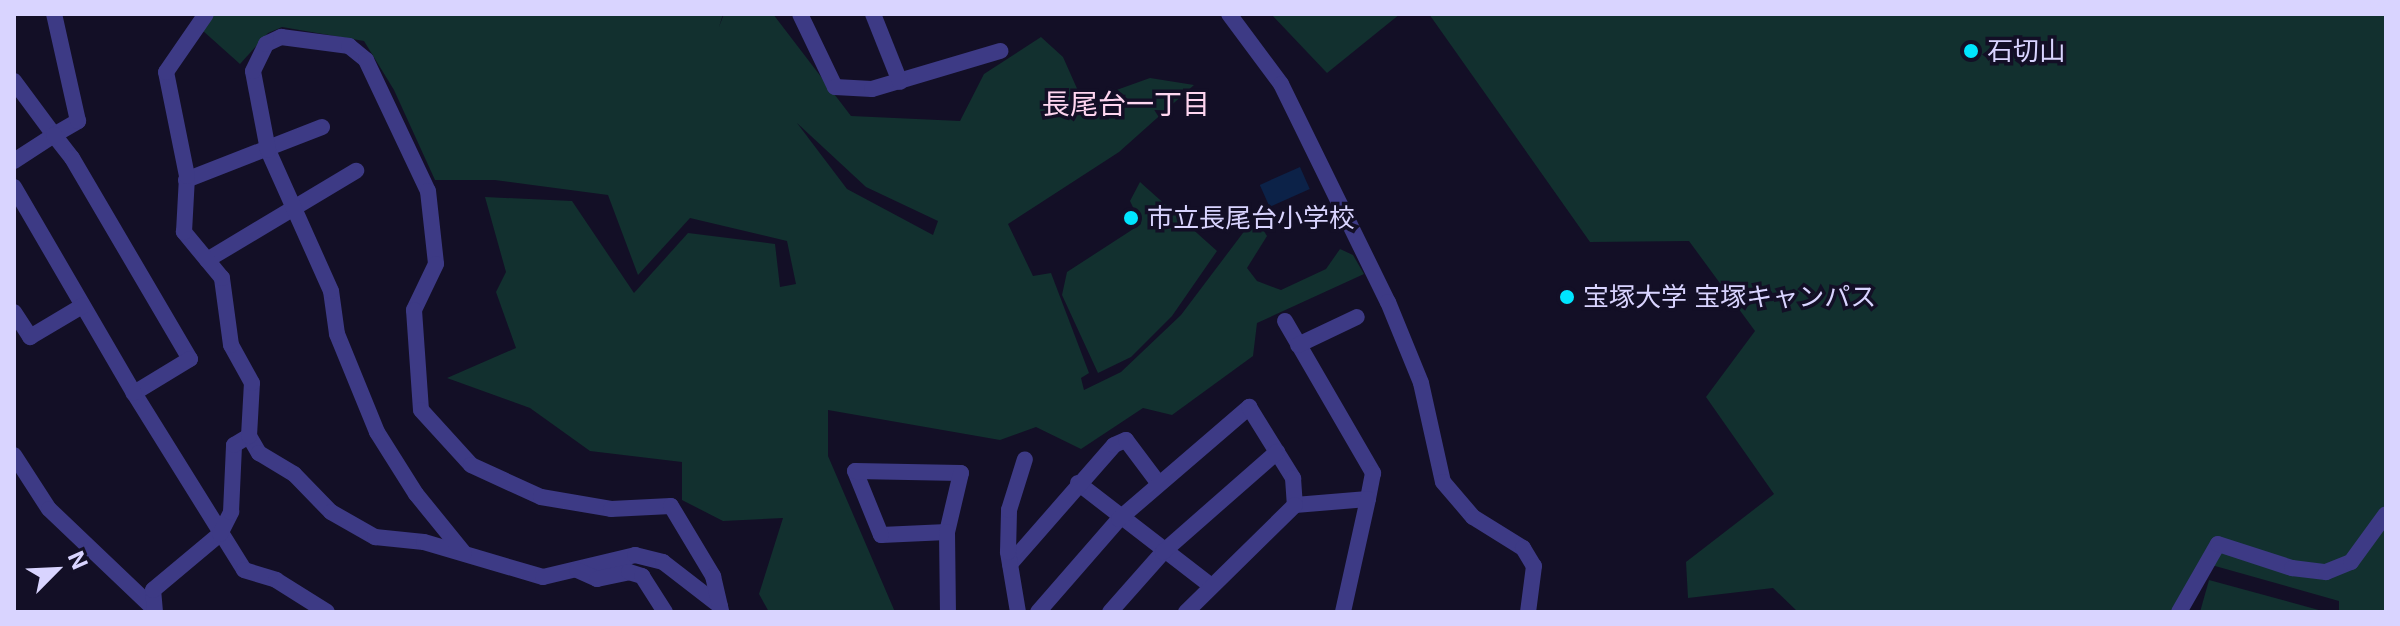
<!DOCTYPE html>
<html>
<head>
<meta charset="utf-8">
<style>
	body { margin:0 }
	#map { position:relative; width:2400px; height:626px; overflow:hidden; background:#130f26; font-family:Inter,"Noto Sans JP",sans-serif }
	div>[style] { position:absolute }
	.green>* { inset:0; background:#12302f }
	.water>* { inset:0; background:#0c2248; transform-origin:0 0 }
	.minor>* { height:16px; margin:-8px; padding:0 8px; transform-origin:8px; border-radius:8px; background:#3d3a85 }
	.dots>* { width:22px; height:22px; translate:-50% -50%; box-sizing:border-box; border:4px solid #130f26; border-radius:50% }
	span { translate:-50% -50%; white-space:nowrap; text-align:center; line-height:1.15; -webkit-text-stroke:7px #130f26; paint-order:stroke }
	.poi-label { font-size:26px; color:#d9d4ff }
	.left { translate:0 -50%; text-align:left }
	.neighbourhood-label { font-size:28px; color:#ffd6f0 }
	.frame { position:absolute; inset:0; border:16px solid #d9d4ff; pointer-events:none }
	.north { position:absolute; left:16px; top:530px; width:80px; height:80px; -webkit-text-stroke:6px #130f26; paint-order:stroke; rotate:66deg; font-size:22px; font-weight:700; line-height:32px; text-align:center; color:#d9d4ff }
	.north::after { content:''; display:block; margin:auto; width:28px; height:36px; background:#d9d4ff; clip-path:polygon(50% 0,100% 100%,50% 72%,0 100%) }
</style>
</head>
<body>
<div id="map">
	<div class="green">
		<div style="clip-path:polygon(evenodd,215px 14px,723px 14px,719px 27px,724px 14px,773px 14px,851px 116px,960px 121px,984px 74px,1041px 37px,1063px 57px,1083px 102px,1150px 78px,1194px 85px,1119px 152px,1008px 224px,1033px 276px,1051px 273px,1089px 373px,1081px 378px,1084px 390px,1121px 372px,1181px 315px,1255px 217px,1267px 236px,1247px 268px,1257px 281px,1281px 290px,1326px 269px,1340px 249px,1353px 255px,1364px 274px,1257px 323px,1253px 356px,1172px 415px,1143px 408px,1081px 449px,1036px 427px,1000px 440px,828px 410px,828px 456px,895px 612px,769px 612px,759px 594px,783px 518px,723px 521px,682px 500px,682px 462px,590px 451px,530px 408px,447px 378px,516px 348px,496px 292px,506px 272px,485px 197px,572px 201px,634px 293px,688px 233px,775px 244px,780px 287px,796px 284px,787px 241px,690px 218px,638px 275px,608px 195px,495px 180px,435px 180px,394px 90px,364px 41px,282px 27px,268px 33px,240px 64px,202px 30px,215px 14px,797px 123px,866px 187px,938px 221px,933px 235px,847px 189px,797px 123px)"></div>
		<div style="clip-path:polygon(1271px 14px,1400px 14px,1327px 73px)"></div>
		<div style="clip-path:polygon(1429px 14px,2386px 14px,2386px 612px,2339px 612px,2339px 601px,2208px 564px,2184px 612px,1798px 612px,1773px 588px,1688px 598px,1686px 562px,1774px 494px,1706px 397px,1755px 331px,1689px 241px,1590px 242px)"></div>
		<div style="clip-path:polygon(1140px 182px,1217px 251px,1172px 316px,1131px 357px,1098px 373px,1062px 295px,1067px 272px,1141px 224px,1130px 201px)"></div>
		<div style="clip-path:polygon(2209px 580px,2326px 612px,2200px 612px)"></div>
	</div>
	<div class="water">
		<div style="left:1300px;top:167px;width:24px;height:44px;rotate:66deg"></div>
	</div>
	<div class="minor">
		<div style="left:800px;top:14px;width:81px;rotate:64.4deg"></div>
		<div style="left:835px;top:87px;width:37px;rotate:3deg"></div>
		<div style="left:872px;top:89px;width:134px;rotate:-16.5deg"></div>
		<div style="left:873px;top:14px;width:73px;rotate:68.3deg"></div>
		<div style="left:1229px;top:14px;width:87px;rotate:53.4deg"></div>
		<div style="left:1281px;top:84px;width:243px;rotate:63.9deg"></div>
		<div style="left:1388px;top:302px;width:87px;rotate:67.8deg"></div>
		<div style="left:1421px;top:383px;width:101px;rotate:77.5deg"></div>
		<div style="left:1443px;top:482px;width:46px;rotate:49.4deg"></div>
		<div style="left:1473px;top:517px;width:59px;rotate:31.8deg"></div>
		<div style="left:1523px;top:548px;width:21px;rotate:59deg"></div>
		<div style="left:1534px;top:566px;width:46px;rotate:97.4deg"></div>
		<div style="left:14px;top:81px;width:67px;rotate:53.5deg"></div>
		<div style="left:54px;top:135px;width:28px;rotate:-30deg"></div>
		<div style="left:78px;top:121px;width:110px;rotate:-102.6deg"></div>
		<div style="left:14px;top:161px;width:48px;rotate:-33deg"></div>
		<div style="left:54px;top:135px;width:29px;rotate:52deg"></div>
		<div style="left:72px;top:158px;width:233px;rotate:59.6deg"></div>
		<div style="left:190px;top:359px;width:66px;rotate:148.7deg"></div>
		<div style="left:134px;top:393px;width:208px;rotate:58.1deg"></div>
		<div style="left:244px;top:570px;width:34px;rotate:17deg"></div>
		<div style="left:276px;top:580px;width:60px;rotate:32.1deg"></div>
		<div style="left:186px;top:180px;width:146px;rotate:-21.3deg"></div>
		<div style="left:14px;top:187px;width:238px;rotate:59.8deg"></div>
		<div style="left:207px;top:260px;width:174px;rotate:-30.9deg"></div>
		<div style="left:14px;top:312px;width:30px;rotate:57deg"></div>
		<div style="left:30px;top:337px;width:61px;rotate:-30.8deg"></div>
		<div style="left:1285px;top:321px;width:176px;rotate:59.9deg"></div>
		<div style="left:1373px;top:473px;width:26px;rotate:101deg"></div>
		<div style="left:1298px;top:345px;width:65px;rotate:-25.4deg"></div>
		<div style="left:249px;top:436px;width:20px;rotate:60deg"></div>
		<div style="left:259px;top:453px;width:41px;rotate:31deg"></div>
		<div style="left:294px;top:474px;width:53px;rotate:45.8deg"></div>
		<div style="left:331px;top:512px;width:51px;rotate:29.6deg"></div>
		<div style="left:375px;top:537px;width:49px;rotate:5.8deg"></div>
		<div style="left:424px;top:542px;width:124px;rotate:16.4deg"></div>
		<div style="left:543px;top:577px;width:95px;rotate:-13.4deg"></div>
		<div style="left:635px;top:555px;width:29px;rotate:14deg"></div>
		<div style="left:663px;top:562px;width:72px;rotate:37.7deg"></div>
		<div style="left:14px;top:455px;width:64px;rotate:57.1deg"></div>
		<div style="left:49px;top:509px;width:141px;rotate:43.6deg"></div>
		<div style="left:1078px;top:483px;width:167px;rotate:37.7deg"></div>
		<div style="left:1295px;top:505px;width:73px;rotate:-4.7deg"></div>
		<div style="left:1368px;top:499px;width:116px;rotate:102.5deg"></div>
		<div style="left:947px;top:532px;width:66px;rotate:177.4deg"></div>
		<div style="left:881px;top:535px;width:69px;rotate:-112.1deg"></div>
		<div style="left:855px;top:471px;width:106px;rotate:1.1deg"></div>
		<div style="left:961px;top:473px;width:61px;rotate:103.3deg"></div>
		<div style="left:947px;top:532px;width:80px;rotate:89.3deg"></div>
		<div style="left:464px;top:553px;width:76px;rotate:-129.1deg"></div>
		<div style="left:416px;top:494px;width:73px;rotate:-122.2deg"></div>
		<div style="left:377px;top:432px;width:106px;rotate:-112.2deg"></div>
		<div style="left:337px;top:334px;width:43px;rotate:-97.9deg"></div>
		<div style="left:331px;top:291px;width:154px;rotate:-114.1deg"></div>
		<div style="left:268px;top:150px;width:80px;rotate:-100.8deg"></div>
		<div style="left:253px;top:71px;width:30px;rotate:-64deg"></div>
		<div style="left:266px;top:44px;width:17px;rotate:-25deg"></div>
		<div style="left:281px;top:37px;width:69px;rotate:7.5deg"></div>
		<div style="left:349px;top:46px;width:22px;rotate:39deg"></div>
		<div style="left:366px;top:60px;width:145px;rotate:64.7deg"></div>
		<div style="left:428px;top:191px;width:73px;rotate:83.7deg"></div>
		<div style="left:436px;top:264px;width:51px;rotate:115.6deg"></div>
		<div style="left:414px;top:310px;width:100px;rotate:86deg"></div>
		<div style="left:421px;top:410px;width:74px;rotate:47.7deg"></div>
		<div style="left:471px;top:465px;width:77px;rotate:24.6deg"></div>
		<div style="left:541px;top:497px;width:71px;rotate:9.7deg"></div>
		<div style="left:611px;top:509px;width:60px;rotate:-2.9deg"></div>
		<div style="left:671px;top:506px;width:82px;rotate:59deg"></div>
		<div style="left:713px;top:576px;width:37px;rotate:77deg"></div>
		<div style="left:1010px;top:564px;width:158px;rotate:-48.8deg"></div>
		<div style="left:1114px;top:445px;width:13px;rotate:-23deg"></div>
		<div style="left:1126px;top:440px;width:55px;rotate:53.1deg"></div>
		<div style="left:577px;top:570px;width:22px;rotate:24deg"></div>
		<div style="left:597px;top:579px;width:33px;rotate:-12deg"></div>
		<div style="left:629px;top:572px;width:14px;rotate:17deg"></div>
		<div style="left:642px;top:576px;width:43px;rotate:57.4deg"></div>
		<div style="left:155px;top:612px;width:22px;rotate:-95deg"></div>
		<div style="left:153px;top:590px;width:87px;rotate:-39.9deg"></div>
		<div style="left:220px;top:534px;width:25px;rotate:-63deg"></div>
		<div style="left:231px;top:512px;width:67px;rotate:-87.4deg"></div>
		<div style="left:234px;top:445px;width:17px;rotate:-31deg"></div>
		<div style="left:249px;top:436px;width:53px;rotate:-86.8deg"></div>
		<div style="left:252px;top:383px;width:43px;rotate:-118.9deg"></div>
		<div style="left:231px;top:345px;width:68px;rotate:-97.7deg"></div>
		<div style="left:222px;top:278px;width:60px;rotate:-129.6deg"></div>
		<div style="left:184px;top:232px;width:56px;rotate:-86.9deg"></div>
		<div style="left:187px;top:176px;width:106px;rotate:-101.4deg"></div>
		<div style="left:166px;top:72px;width:70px;rotate:-55.4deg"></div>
		<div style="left:1018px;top:612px;width:61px;rotate:-99.5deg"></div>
		<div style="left:1008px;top:552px;width:42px;rotate:-88.6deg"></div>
		<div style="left:1009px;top:510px;width:53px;rotate:-72.6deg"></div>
		<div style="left:1038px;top:612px;width:123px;rotate:-48.9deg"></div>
		<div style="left:1119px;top:519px;width:172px;rotate:-40.7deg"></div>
		<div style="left:1249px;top:407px;width:84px;rotate:58.2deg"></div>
		<div style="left:1293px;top:478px;width:27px;rotate:86deg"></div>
		<div style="left:1295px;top:505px;width:153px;rotate:135.5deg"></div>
		<div style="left:1110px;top:612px;width:80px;rotate:-48.5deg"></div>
		<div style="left:1163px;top:552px;width:152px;rotate:-41.3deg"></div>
		<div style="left:2179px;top:612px;width:78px;rotate:-60.2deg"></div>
		<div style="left:2218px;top:544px;width:78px;rotate:18deg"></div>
		<div style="left:2292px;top:568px;width:34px;rotate:7deg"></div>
		<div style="left:2326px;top:572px;width:27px;rotate:-22deg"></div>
		<div style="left:2351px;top:562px;width:59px;rotate:-53.9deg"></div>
	</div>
	<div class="dots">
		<div style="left:1971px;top:51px;background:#00e5ff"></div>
		<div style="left:1131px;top:218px;background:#00e5ff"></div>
		<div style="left:1567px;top:297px;background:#00e5ff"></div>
	</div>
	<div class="poi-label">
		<span class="left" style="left:1987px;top:51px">石切山</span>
		<span class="left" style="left:1147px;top:218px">市立長尾台小学校</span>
		<span class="left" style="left:1583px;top:297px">宝塚大学 宝塚キャンパス</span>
	</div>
	<div class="neighbourhood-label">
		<span style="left:1126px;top:104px">長尾台一丁目</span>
	</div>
	<div class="frame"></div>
	<div class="north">N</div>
</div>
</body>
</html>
